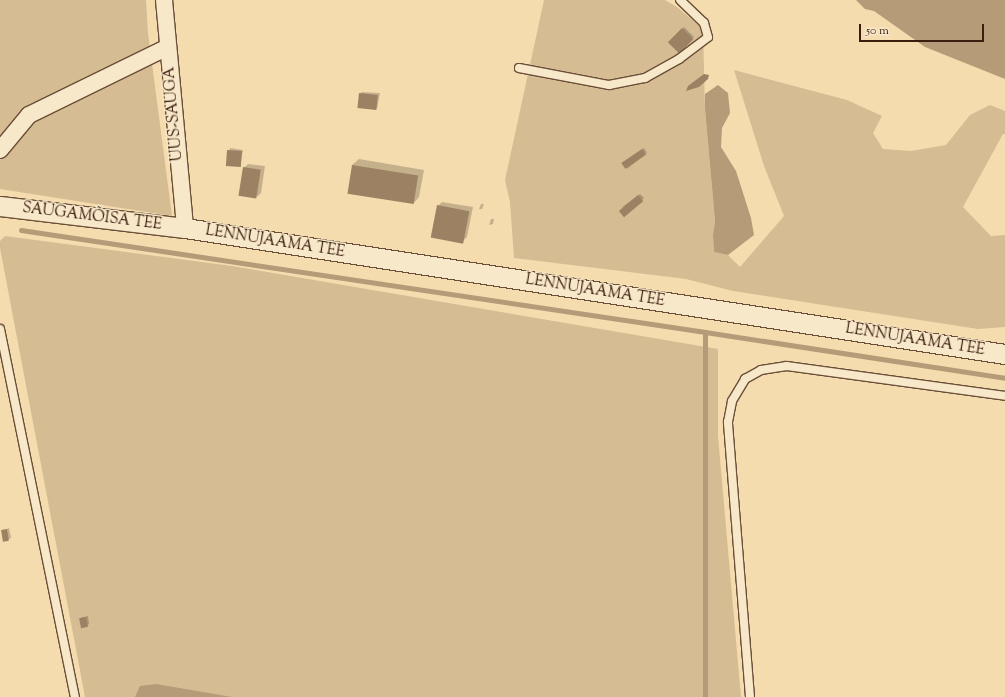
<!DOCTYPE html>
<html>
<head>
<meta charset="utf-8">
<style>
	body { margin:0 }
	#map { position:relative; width:1005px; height:697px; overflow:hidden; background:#f5dcae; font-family:"Sorts Mill Goudy",serif }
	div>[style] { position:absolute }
	.green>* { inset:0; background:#d6bc93 }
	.water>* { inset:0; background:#b69b78 }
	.shadow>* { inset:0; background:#0003; transform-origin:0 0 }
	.stream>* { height:5px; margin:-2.5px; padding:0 2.5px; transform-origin:2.5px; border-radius:2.5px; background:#b69b78 }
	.building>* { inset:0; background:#9c8162; transform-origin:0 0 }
	.roads { filter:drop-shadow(1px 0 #6a4e37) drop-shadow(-1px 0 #6a4e37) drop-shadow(0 1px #6a4e37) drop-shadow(0 -1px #6a4e37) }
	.service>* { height:8px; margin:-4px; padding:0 4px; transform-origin:4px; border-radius:4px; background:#f8e8ca }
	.minor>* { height:16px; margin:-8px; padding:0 8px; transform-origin:8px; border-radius:8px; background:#f8e8ca }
	.tertiary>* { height:19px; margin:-9.5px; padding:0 9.5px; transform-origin:9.5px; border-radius:9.5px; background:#f8e8ca }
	span { translate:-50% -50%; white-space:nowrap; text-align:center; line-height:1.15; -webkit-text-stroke:3px #f8e8ca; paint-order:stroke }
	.street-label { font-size:15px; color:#3c1e0f }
	.scale { position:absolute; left:859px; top:24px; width:125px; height:18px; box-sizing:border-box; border:2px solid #3c1e0f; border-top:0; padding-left:5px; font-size:12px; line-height:14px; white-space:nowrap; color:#3c1e0f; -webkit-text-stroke:3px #f8e8ca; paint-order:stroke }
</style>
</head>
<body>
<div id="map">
	<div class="green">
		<div style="clip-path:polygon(0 0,146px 0,148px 33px,172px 216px,0 189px)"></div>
		<div style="clip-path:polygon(544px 0,665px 0,677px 7px,703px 29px,705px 109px,715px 221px,713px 235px,714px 252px,728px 255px,740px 267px,784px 216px,764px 166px,734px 70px,847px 100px,882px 116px,873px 133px,883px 149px,911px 151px,946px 145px,970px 115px,990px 105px,1005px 111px,1005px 134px,1003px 134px,963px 207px,991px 236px,1005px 235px,1005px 327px,978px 329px,733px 291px,686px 279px,514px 258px,510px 202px,505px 180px)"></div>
		<div style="clip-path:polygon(5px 236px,232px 266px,718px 349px,718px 436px,741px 697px,85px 697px,0 248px,0 241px)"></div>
	</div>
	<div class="water">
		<div style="clip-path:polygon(856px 0,1005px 0,1005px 79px,925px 47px,874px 11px,865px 9px)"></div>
		<div style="clip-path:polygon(718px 85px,728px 93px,730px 113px,722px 128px,721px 147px,736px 171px,751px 218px,754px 235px,728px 255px,714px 252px,713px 235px,715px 221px,705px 109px,705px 94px)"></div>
		<div style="clip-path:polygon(156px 684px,232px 697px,135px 697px,140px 686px)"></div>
	</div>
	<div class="shadow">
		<div style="left:684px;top:27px;width:14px;height:21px;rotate:45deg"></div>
		<div style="clip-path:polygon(362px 92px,380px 93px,377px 109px,360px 94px)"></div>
		<div style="clip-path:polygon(230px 148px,243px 150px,240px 166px,226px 165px)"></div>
		<div style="clip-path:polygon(644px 148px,647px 153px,627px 169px,625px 162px)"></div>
		<div style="clip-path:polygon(359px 159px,424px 170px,419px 197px,413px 204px,352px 165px)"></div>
		<div style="clip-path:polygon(248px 164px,265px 166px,261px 193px,257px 197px,244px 168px)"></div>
		<div style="clip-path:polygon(640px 194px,644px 198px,642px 200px,621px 208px)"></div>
		<div style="clip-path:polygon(442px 202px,473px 207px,467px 237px,463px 241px,438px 206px)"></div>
		<div style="clip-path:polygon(481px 204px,484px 204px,482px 209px,479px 209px)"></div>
		<div style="clip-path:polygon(491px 219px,494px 219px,493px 224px,489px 225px)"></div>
		<div style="clip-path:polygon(9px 528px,11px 538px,4px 541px,2px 531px)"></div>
		<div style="clip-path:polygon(88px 616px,89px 624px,87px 626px,80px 618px)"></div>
	</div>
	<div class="stream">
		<div style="left:21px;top:230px;width:692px;rotate:8.48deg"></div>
		<div style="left:705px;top:332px;width:365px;rotate:90deg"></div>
		<div style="left:705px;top:332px;width:304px;rotate:8.7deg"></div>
	</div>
	<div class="building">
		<div style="left:682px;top:28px;width:16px;height:20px;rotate:45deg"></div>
		<div style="clip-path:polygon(704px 74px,709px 75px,708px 79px,699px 87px,686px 91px,688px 86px)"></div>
		<div style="left:359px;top:93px;width:19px;height:15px;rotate:6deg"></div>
		<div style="left:642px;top:149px;width:7px;height:25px;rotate:56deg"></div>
		<div style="left:227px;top:150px;width:15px;height:16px;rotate:4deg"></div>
		<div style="left:352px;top:165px;width:67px;height:29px;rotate:9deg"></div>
		<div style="left:243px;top:167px;width:18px;height:29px;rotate:9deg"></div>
		<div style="left:638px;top:195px;width:8px;height:25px;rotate:50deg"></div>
		<div style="left:437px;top:205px;width:33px;height:33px;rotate:11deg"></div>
		<div style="left:7px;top:529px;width:12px;height:6px;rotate:81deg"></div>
		<div style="left:86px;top:617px;width:10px;height:7px;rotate:79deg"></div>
	</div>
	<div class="roads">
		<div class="service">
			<div style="left:519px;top:68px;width:92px;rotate:10.7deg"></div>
			<div style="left:609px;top:85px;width:37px;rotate:-11deg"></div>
			<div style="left:645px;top:78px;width:39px;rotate:-29deg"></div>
			<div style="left:679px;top:59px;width:36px;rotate:-37deg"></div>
			<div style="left:708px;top:37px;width:15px;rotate:-106deg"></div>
			<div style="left:704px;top:23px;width:33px;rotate:-136deg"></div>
			<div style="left:0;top:329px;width:376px;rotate:78.5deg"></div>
			<div style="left:750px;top:697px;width:276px;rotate:-94.6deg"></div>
			<div style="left:728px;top:422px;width:21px;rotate:-79deg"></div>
			<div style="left:732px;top:401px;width:26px;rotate:-59deg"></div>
			<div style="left:745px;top:379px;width:18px;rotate:-29deg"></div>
			<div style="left:761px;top:370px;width:26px;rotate:-9deg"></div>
			<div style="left:787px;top:366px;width:220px;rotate:7.8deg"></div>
		</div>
		<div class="minor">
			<div style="left:164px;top:0;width:229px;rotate:84.7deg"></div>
			<div style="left:0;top:150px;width:45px;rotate:-50.4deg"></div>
			<div style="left:29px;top:115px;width:155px;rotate:-26.1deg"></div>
		</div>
		<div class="tertiary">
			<div style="left:0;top:206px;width:186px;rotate:6.8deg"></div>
			<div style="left:185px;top:228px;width:830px;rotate:8.74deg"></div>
		</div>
	</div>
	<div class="street-label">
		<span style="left:174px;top:114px;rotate:-95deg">UUS-SAUGA</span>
		<span style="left:92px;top:217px;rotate:7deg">SAUGAMÕISA TEE</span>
		<span style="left:275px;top:242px;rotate:9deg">LENNUJAAMA TEE</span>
		<span style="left:595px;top:291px;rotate:9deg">LENNUJAAMA TEE</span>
		<span style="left:915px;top:340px;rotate:9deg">LENNUJAAMA TEE</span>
	</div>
	<div class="scale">50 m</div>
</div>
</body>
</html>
